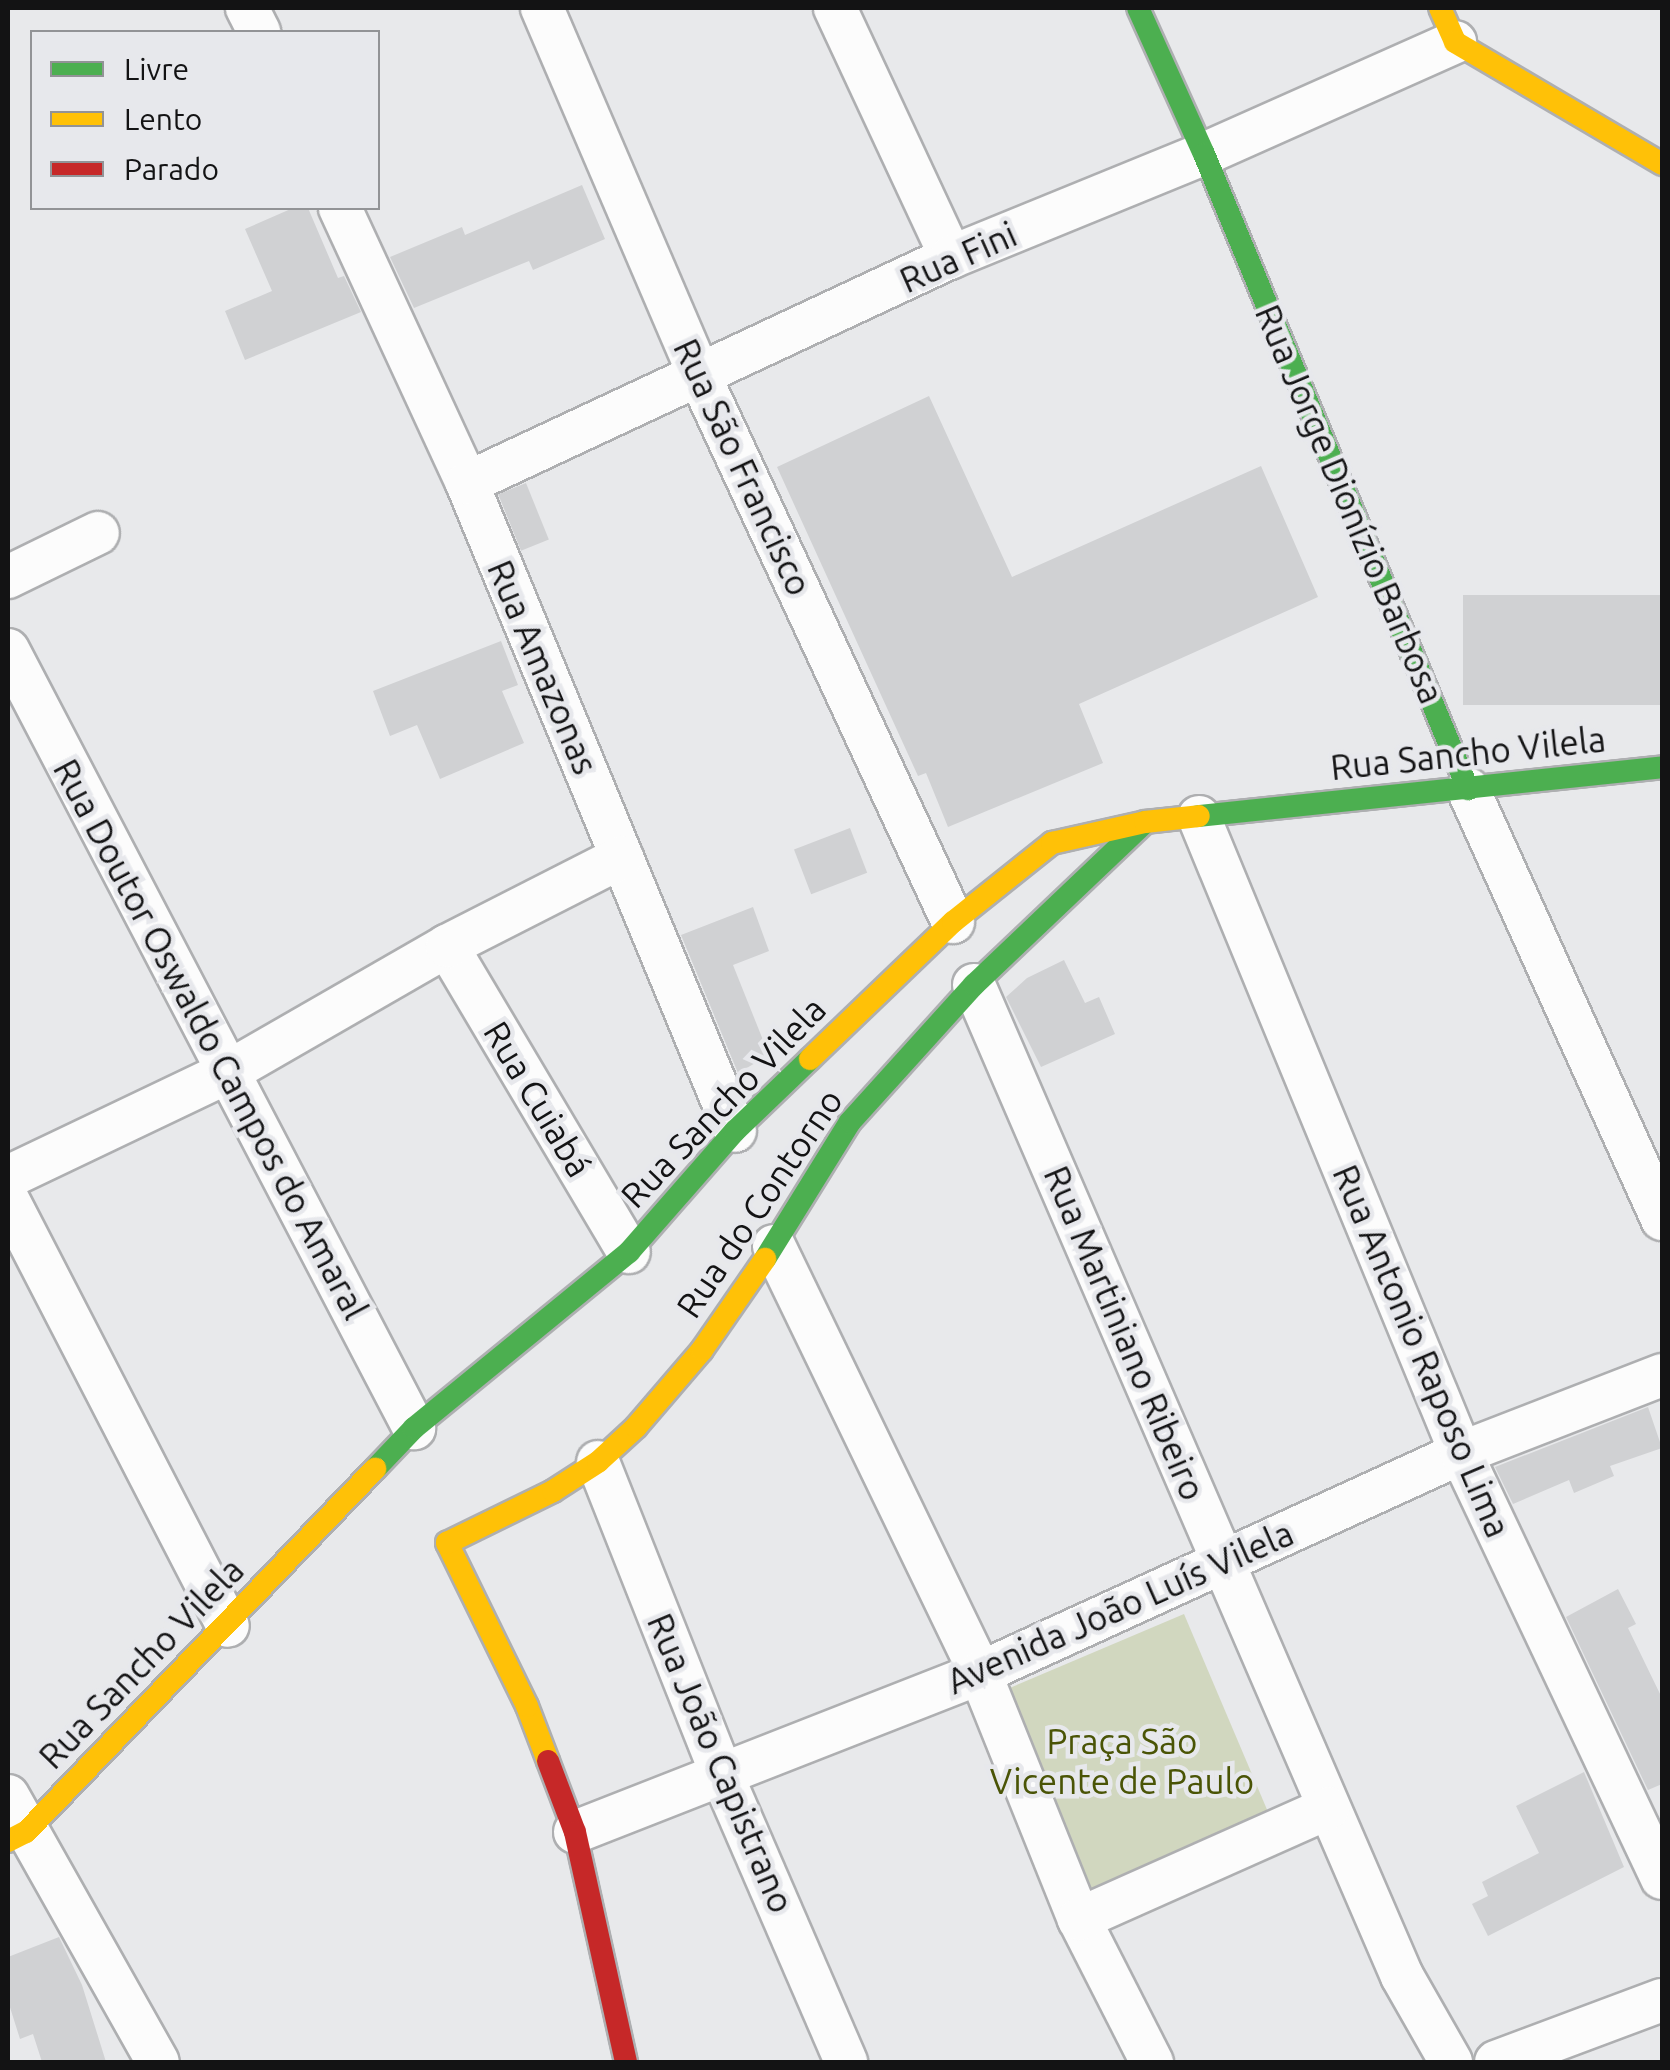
<!DOCTYPE html>
<html>
<head>
<meta charset="utf-8">
<style>
	body { margin:0 }
	#map { position:relative; width:1670px; height:2070px; overflow:hidden; background:#e8e9eb; font-family:Ubuntu,sans-serif }
	div>[style] { position:absolute }
	.green>* { inset:0; background:#d1d7bf; transform-origin:0 0 }
	.building>* { inset:0; background:#d0d1d3; transform-origin:0 0 }
	.roads { filter:drop-shadow(2px 0 #aeafb1) drop-shadow(-2px 0 #aeafb1) drop-shadow(0 2px #aeafb1) drop-shadow(0 -2px #aeafb1) }
	.street>* { height:42px; margin:-21px; padding:0 21px; transform-origin:21px; border-radius:21px; background:#fcfcfc }
	.fast>* { height:22px; margin:-11px; padding:0 11px; transform-origin:11px; border-radius:11px; background:#4caf50 }
	.slow>* { height:22px; margin:-11px; padding:0 11px; transform-origin:11px; border-radius:11px; background:#ffc107 }
	.jam>* { height:22px; margin:-11px; padding:0 11px; transform-origin:11px; border-radius:11px; background:#c62828 }
	span { translate:-50% -50%; white-space:nowrap; text-align:center; line-height:1.15; -webkit-text-stroke:9px #e7e8ec; paint-order:stroke }
	.street-label { font-size:35px; color:#131314 }
	.park-label { font-size:35px; color:#4a5406 }
	.frame { position:absolute; inset:0; border:10px solid #131314; pointer-events:none }
	.legend { position:absolute; left:30px; top:30px; width:350px; height:180px; box-sizing:border-box; background:#e7e8ec; border:2px solid #929396; margin:0; padding:12px 18px; list-style:none; font-size:30px; color:#131314 }
	.legend li { display:flex; align-items:center; gap:20px; height:50px }
	.legend b { width:50px; border:2px solid #929396 }
</style>
</head>
<body>
<div id="map">
	<div class="green">
		<div style="left:1184px;top:1614px;width:221px;height:229px;rotate:67deg"></div>
	</div>
	<div class="building">
		<div style="clip-path:polygon(582px 185px,605px 239px,533px 270px,529px 261px,414px 308px,390px 257px,462px 227px,465px 235px)"></div>
		<div style="clip-path:polygon(293px 208px,308px 208px,338px 278px,344px 276px,361px 312px,245px 360px,225px 311px,272px 291px,245px 229px)"></div>
		<div style="clip-path:polygon(929px 396px,1012px 577px,1261px 466px,1318px 597px,1079px 704px,1103px 763px,948px 827px,926px 773px,918px 776px,777px 467px)"></div>
		<div style="left:526px;top:483px;width:61px;height:30px;rotate:68deg"></div>
		<div style="left:1662px;top:595px;width:110px;height:199px;rotate:90deg"></div>
		<div style="clip-path:polygon(501px 641px,518px 685px,502px 691px,524px 743px,440px 779px,417px 725px,390px 736px,373px 691px)"></div>
		<div style="left:850px;top:828px;width:48px;height:60px;rotate:69deg"></div>
		<div style="clip-path:polygon(753px 907px,769px 951px,733px 965px,769px 1055px,738px 1073px,681px 935px)"></div>
		<div style="clip-path:polygon(1064px 960px,1085px 1003px,1099px 997px,1115px 1034px,1041px 1067px,1006px 997px,1027px 978px)"></div>
		<div style="clip-path:polygon(1648px 1407px,1662px 1448px,1610px 1466px,1614px 1476px,1574px 1493px,1569px 1480px,1513px 1504px,1495px 1467px)"></div>
		<div style="clip-path:polygon(1618px 1589px,1636px 1624px,1628px 1628px,1662px 1698px,1662px 1784px,1648px 1790px,1566px 1617px)"></div>
		<div style="clip-path:polygon(1584px 1772px,1624px 1867px,1488px 1936px,1472px 1904px,1488px 1896px,1482px 1882px,1539px 1853px,1516px 1806px)"></div>
		<div style="clip-path:polygon(59px 1937px,82px 1985px,106px 2062px,42px 2062px,33px 2034px,20px 2039px,8px 2001px,8px 1957px)"></div>
	</div>
	<div class="roads">
		<div class="street">
			<div style="left:247px;top:8px;width:27px;rotate:63deg"></div>
			<div style="left:542px;top:8px;width:401px;rotate:66.8deg"></div>
			<div style="left:700px;top:377px;width:601px;rotate:65.1deg"></div>
			<div style="left:835px;top:8px;width:275px;rotate:65deg"></div>
			<div style="left:340px;top:208px;width:303px;rotate:65.2deg"></div>
			<div style="left:467px;top:483px;width:701px;rotate:67.53deg"></div>
			<div style="left:467px;top:483px;width:534px;rotate:-25.03deg"></div>
			<div style="left:951px;top:257px;width:273px;rotate:-22.2deg"></div>
			<div style="left:1204px;top:154px;width:275px;rotate:-24deg"></div>
			<div style="left:8px;top:577px;width:100px;rotate:-26.1deg"></div>
			<div style="left:8px;top:650px;width:878px;rotate:62.44deg"></div>
			<div style="left:1468px;top:789px;width:472px;rotate:65.7deg"></div>
			<div style="left:1199px;top:817px;width:688px;rotate:67.61deg"></div>
			<div style="left:1461px;top:1453px;width:470px;rotate:64.7deg"></div>
			<div style="left:447px;top:946px;width:356px;rotate:59.3deg"></div>
			<div style="left:974px;top:985px;width:1079px;rotate:66.64deg"></div>
			<div style="left:1402px;top:1976px;width:99px;rotate:60.3deg"></div>
			<div style="left:8px;top:1177px;width:244px;rotate:-25.5deg"></div>
			<div style="left:228px;top:1072px;width:253px;rotate:-29.9deg"></div>
			<div style="left:447px;top:946px;width:196px;rotate:-27deg"></div>
			<div style="left:8px;top:1200px;width:479px;rotate:62.7deg"></div>
			<div style="left:774px;top:1246px;width:474px;rotate:64.2deg"></div>
			<div style="left:980px;top:1673px;width:265px;rotate:68.1deg"></div>
			<div style="left:1079px;top:1919px;width:161px;rotate:63deg"></div>
			<div style="left:598px;top:1462px;width:337px;rotate:68.4deg"></div>
			<div style="left:722px;top:1775px;width:313px;rotate:66.6deg"></div>
			<div style="left:8px;top:1796px;width:305px;rotate:60.6deg"></div>
			<div style="left:575px;top:1832px;width:435px;rotate:-21.4deg"></div>
			<div style="left:980px;top:1673px;width:529px;rotate:-24.58deg"></div>
			<div style="left:1461px;top:1453px;width:216px;rotate:-21.2deg"></div>
			<div style="left:1079px;top:1919px;width:273px;rotate:-24deg"></div>
			<div style="left:1496px;top:2062px;width:177px;rotate:-20.5deg"></div>
		</div>
		<div class="fast">
			<div style="left:1138px;top:8px;width:160px;rotate:65.7deg"></div>
			<div style="left:1204px;top:154px;width:688px;rotate:67.42deg"></div>
			<div style="left:1199px;top:816px;width:466px;rotate:-6deg"></div>
			<div style="left:765px;top:1259px;width:161px;rotate:-58.2deg"></div>
			<div style="left:850px;top:1122px;width:185px;rotate:-47.9deg"></div>
			<div style="left:974px;top:985px;width:236px;rotate:-43.6deg"></div>
			<div style="left:375px;top:1469px;width:57px;rotate:-46.4deg"></div>
			<div style="left:414px;top:1428px;width:278px;rotate:-39.3deg"></div>
			<div style="left:629px;top:1252px;width:161px;rotate:-48.8deg"></div>
			<div style="left:735px;top:1131px;width:104px;rotate:-43.8deg"></div>
		</div>
		<div class="slow">
			<div style="left:1440px;top:8px;width:37px;rotate:66deg"></div>
			<div style="left:1455px;top:42px;width:240px;rotate:30.5deg"></div>
			<div style="left:810px;top:1059px;width:198px;rotate:-43.8deg"></div>
			<div style="left:953px;top:922px;width:127px;rotate:-38.6deg"></div>
			<div style="left:1052px;top:843px;width:95px;rotate:-12.7deg"></div>
			<div style="left:1145px;top:822px;width:54px;rotate:-6.3deg"></div>
			<div style="left:548px;top:1761px;width:59px;rotate:-110.9deg"></div>
			<div style="left:527px;top:1706px;width:182px;rotate:-116.1deg"></div>
			<div style="left:447px;top:1543px;width:118px;rotate:-26.1deg"></div>
			<div style="left:553px;top:1491px;width:54px;rotate:-32.8deg"></div>
			<div style="left:598px;top:1462px;width:52px;rotate:-42.6deg"></div>
			<div style="left:636px;top:1427px;width:101px;rotate:-49.4deg"></div>
			<div style="left:702px;top:1350px;width:111px;rotate:-55.3deg"></div>
			<div style="left:8px;top:1841px;width:20px;rotate:-27deg"></div>
			<div style="left:26px;top:1832px;width:504px;rotate:-46.13deg"></div>
		</div>
		<div class="jam">
			<div style="left:548px;top:1761px;width:76px;rotate:69.2deg"></div>
			<div style="left:575px;top:1832px;width:236px;rotate:77.5deg"></div>
		</div>
	</div>
	<div class="street-label">
		<span style="left:958px;top:257px;rotate:-24deg">Rua Fini</span>
		<span style="left:743px;top:467px;rotate:65deg">Rua São Francisco</span>
		<span style="left:1350px;top:504px;rotate:67deg">Rua Jorge Dionízio Barbosa</span>
		<span style="left:543px;top:667px;rotate:67deg">Rua Amazonas</span>
		<span style="left:1468px;top:753px;rotate:-6deg">Rua Sancho Vilela</span>
		<span style="left:211px;top:1039px;rotate:62deg">Rua Doutor Oswaldo Campos do Amaral</span>
		<span style="left:538px;top:1099px;rotate:59deg">Rua Cuiabá</span>
		<span style="left:723px;top:1102px;rotate:-46deg">Rua Sancho Vilela</span>
		<span style="left:759px;top:1203px;rotate:-56deg">Rua do Contorno</span>
		<span style="left:1125px;top:1333px;rotate:67deg">Rua Martiniano Ribeiro</span>
		<span style="left:1422px;top:1351px;rotate:67deg">Rua Antonio Raposo Lima</span>
		<span style="left:1120px;top:1607px;rotate:-24deg">Avenida João Luís Vilela</span>
		<span style="left:141px;top:1663px;rotate:-46deg">Rua Sancho Vilela</span>
		<span style="left:721px;top:1763px;rotate:67deg">Rua João Capistrano</span>
	</div>
	<div class="park-label">
		<span style="left:1122px;top:1761px">Praça São<br>Vicente de Paulo</span>
	</div>
	<div class="frame"></div>
	<ul class="legend">
	<li><b style="height:12px;background:#4caf50"></b>Livre</li>
	<li><b style="height:12px;background:#ffc107"></b>Lento</li>
	<li><b style="height:12px;background:#c62828"></b>Parado</li>
	</ul>
</div>
</body>
</html>
